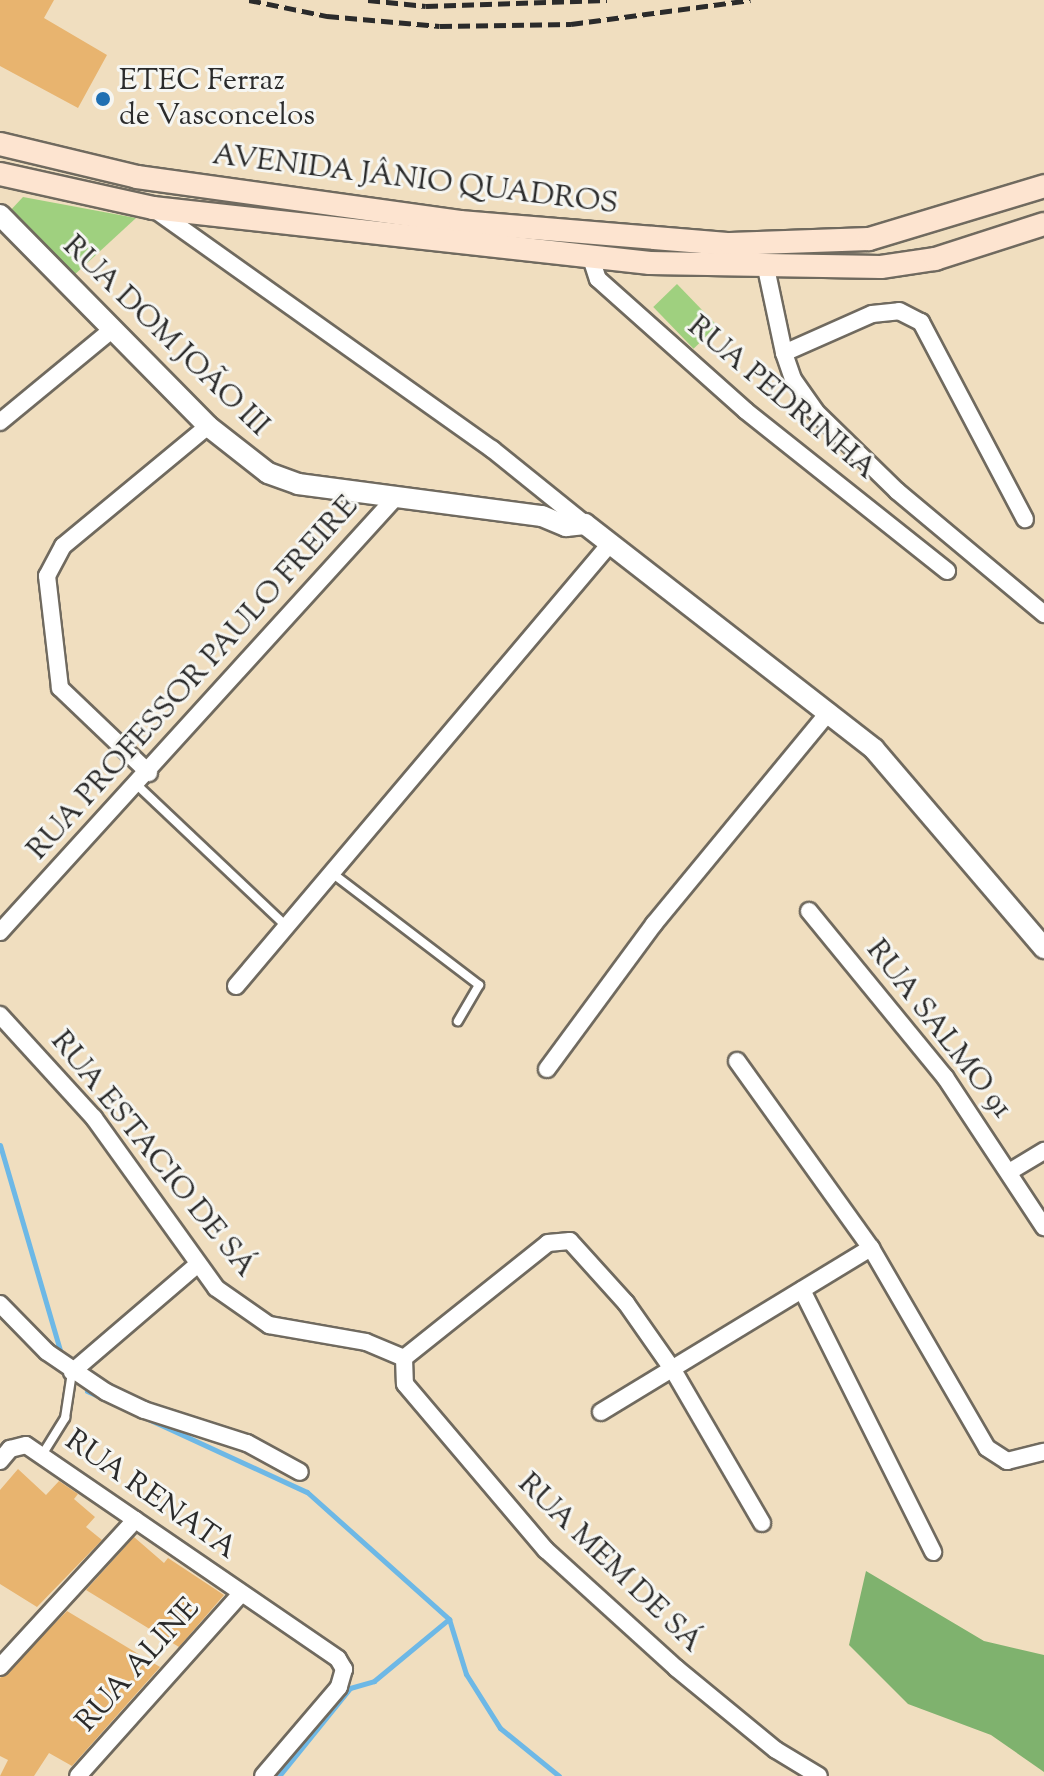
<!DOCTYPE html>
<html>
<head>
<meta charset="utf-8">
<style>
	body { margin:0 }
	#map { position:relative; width:1044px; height:1776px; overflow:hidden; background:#f0debf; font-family:"Sorts Mill Goudy",serif }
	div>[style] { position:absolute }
	.green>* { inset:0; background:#9fd07f; transform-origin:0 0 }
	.forest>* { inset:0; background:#7fb26e }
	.stream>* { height:5px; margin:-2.5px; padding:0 2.5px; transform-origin:2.5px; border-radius:2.5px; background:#6db8e6 }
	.building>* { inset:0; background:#e8b46f }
	.roads { filter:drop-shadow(2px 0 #706a5f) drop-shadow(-2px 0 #706a5f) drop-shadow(0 2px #706a5f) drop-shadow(0 -2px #706a5f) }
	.service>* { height:8px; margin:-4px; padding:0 4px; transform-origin:4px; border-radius:4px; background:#fff }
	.minor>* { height:16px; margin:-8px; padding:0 8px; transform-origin:8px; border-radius:8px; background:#fff }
	.tertiary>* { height:20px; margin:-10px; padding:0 10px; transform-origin:10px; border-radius:10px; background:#fff }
	.secondary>* { height:22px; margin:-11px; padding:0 11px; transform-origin:11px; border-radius:11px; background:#fde4d0 }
	.rail>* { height:5px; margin-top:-2.5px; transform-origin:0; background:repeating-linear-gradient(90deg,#2b2b2b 0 12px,transparent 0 18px) }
	.dots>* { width:22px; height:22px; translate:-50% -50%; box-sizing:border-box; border:4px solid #f6f6f2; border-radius:50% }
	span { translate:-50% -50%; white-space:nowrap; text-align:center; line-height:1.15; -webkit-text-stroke:6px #f6f6f2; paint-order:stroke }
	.poi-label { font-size:30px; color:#2b2b2b }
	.left { translate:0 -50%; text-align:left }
	.street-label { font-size:30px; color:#2b2b2b }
</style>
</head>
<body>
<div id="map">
	<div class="green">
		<div style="clip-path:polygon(23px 197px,136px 218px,72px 277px,8px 213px)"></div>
		<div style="left:677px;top:284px;width:58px;height:33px;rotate:46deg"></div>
	</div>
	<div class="forest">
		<div style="clip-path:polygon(866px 1571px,984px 1641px,1044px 1655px,1044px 1772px,991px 1735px,908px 1704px,849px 1645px)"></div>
	</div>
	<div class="stream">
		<div style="left:0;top:1145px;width:218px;rotate:73.7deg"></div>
		<div style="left:87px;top:1391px;width:17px;rotate:24deg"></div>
		<div style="left:148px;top:1419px;width:175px;rotate:24.7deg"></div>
		<div style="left:307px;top:1492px;width:191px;rotate:41.8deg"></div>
		<div style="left:449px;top:1619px;width:58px;rotate:72.8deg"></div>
		<div style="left:466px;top:1674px;width:64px;rotate:57.8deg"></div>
		<div style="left:500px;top:1728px;width:76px;rotate:39.1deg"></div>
		<div style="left:279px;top:1776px;width:113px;rotate:-51.1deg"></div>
		<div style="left:350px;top:1688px;width:25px;rotate:-16deg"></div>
		<div style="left:374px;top:1681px;width:97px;rotate:-39.6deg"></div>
	</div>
	<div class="building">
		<div style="clip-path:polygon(0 0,54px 0,44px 18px,107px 55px,78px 108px,0 66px)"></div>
		<div style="clip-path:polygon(18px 1469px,46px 1495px,59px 1481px,78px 1494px,74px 1499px,95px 1517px,86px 1527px,102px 1540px,37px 1607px,0 1584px,0 1490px)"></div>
		<div style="clip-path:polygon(134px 1537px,164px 1563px,168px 1558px,224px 1595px,179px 1647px,86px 1590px)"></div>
		<div style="clip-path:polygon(67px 1611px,160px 1667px,72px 1766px,49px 1753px,34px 1776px,0 1776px,8px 1760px,0 1756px,0 1678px)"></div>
	</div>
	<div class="roads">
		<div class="service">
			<div style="left:136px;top:784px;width:207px;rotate:43.4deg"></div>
			<div style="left:332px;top:873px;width:185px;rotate:37.3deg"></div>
			<div style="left:479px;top:985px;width:42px;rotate:120.3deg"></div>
			<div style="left:42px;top:1455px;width:44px;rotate:-58.1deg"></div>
			<div style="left:65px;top:1418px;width:47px;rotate:-81.3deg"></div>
		</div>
		<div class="minor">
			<div style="left:154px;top:209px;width:415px;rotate:35.4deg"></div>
			<div style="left:492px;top:449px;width:119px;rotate:38.9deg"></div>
			<div style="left:591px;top:258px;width:22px;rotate:72deg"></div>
			<div style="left:598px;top:279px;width:198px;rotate:41.7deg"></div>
			<div style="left:746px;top:411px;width:257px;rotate:38.5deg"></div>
			<div style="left:766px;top:268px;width:87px;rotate:78deg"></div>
			<div style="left:784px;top:353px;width:28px;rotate:71deg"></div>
			<div style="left:793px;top:379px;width:39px;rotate:55deg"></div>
			<div style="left:815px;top:411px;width:115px;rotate:44.3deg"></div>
			<div style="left:897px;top:491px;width:192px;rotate:39.9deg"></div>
			<div style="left:784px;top:353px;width:96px;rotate:-23.9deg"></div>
			<div style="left:872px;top:314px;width:27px;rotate:-6deg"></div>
			<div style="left:899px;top:311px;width:25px;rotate:27deg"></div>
			<div style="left:921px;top:322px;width:223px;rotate:62.2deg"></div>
			<div style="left:0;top:422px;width:146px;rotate:-39.5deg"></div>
			<div style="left:149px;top:773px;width:123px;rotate:-136.3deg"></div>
			<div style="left:60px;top:688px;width:113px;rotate:-96.6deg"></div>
			<div style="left:47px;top:576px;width:34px;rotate:-62deg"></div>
			<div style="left:63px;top:546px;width:188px;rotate:-39.6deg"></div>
			<div style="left:809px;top:911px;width:215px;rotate:50.7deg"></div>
			<div style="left:945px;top:1077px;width:180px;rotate:56.6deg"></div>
			<div style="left:0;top:932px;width:587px;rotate:-47.69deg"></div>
			<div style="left:236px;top:986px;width:578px;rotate:-49.78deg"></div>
			<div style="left:0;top:1015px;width:139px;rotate:47.6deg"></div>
			<div style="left:94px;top:1118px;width:209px;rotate:54.3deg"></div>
			<div style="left:216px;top:1288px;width:65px;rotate:34.9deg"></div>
			<div style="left:269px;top:1325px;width:98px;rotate:9.9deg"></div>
			<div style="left:366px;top:1342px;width:41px;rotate:22.8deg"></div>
			<div style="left:737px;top:1061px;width:230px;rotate:54.4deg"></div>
			<div style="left:871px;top:1248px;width:231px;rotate:59.9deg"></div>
			<div style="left:987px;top:1448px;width:24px;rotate:33deg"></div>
			<div style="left:1007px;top:1461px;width:38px;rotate:-14deg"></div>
			<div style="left:547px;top:1069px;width:180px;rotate:-53.6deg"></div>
			<div style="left:654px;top:924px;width:275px;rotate:-50.5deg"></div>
			<div style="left:1009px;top:1172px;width:41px;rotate:-31deg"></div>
			<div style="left:802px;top:1290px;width:293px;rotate:63.4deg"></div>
			<div style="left:0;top:1304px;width:67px;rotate:45.6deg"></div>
			<div style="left:47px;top:1352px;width:71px;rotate:34.1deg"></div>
			<div style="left:106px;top:1392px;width:42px;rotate:25.3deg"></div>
			<div style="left:144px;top:1410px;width:108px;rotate:17.8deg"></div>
			<div style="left:247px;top:1443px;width:60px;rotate:28.7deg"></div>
			<div style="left:404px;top:1358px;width:26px;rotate:88deg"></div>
			<div style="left:405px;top:1384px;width:218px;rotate:49.7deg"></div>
			<div style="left:546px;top:1550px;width:176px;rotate:42.2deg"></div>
			<div style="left:676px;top:1668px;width:129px;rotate:39.4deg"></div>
			<div style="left:776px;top:1750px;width:50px;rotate:31.2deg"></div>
			<div style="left:404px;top:1358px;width:184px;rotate:-38.6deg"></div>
			<div style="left:548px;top:1243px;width:22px;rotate:-5deg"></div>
			<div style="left:570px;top:1241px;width:84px;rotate:47.9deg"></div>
			<div style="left:626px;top:1303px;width:82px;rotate:55deg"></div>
			<div style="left:673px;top:1370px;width:177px;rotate:59.8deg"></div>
			<div style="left:72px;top:1372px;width:166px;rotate:-40.6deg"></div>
			<div style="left:601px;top:1412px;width:316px;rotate:-31.3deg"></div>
			<div style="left:0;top:1461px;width:16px;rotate:-50deg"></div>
			<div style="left:10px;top:1449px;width:16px;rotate:-14deg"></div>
			<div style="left:26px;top:1445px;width:378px;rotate:34.4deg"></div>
			<div style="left:338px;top:1659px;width:12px;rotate:59deg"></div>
			<div style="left:344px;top:1669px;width:19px;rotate:106deg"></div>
			<div style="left:339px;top:1687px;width:117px;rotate:130.5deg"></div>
			<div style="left:0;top:1667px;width:200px;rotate:-47.4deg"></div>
			<div style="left:78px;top:1776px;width:244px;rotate:-48.2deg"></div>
		</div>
		<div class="tertiary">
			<div style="left:0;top:215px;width:296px;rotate:45.4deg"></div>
			<div style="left:208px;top:426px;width:76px;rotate:38.1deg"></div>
			<div style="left:268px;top:473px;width:32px;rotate:20deg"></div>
			<div style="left:298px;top:484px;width:246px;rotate:7.5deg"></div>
			<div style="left:542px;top:516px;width:26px;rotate:23deg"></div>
			<div style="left:566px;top:526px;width:19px;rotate:-6deg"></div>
			<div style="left:585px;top:524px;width:366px;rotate:37.9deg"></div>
			<div style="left:874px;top:749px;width:262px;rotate:49.5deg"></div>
		</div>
		<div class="secondary">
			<div style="left:0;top:144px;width:141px;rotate:13.5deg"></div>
			<div style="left:137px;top:177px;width:326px;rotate:7.9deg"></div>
			<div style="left:460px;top:222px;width:271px;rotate:4.7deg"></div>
			<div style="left:730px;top:244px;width:139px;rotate:-2.1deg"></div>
			<div style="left:869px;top:239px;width:183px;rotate:-16.8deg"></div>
			<div style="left:0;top:174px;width:157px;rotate:12.5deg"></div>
			<div style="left:153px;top:208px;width:500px;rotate:6.31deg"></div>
			<div style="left:650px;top:263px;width:231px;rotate:1deg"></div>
			<div style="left:881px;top:267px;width:55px;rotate:-8.4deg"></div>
			<div style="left:935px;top:259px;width:114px;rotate:-17.8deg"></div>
		</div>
	</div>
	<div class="rail">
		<div style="left:249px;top:0;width:80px;rotate:11.6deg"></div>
		<div style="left:327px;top:16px;width:113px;rotate:5.1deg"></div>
		<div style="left:440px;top:26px;width:131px;rotate:-0.9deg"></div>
		<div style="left:571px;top:24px;width:181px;rotate:-7.6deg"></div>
		<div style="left:368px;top:0;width:58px;rotate:5.9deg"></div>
		<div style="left:426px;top:6px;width:181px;rotate:-1.9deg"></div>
	</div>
	<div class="dots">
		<div style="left:103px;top:99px;background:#1f6fb2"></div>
	</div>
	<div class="poi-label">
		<span class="left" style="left:119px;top:99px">ETEC Ferraz<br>de Vasconcelos</span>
	</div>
	<div class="street-label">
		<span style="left:415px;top:181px;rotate:7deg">AVENIDA JÂNIO QUADROS</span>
		<span style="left:165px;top:337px;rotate:44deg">RUA DOM JOÃO III</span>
		<span style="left:781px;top:399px;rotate:40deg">RUA PEDRINHA</span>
		<span style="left:194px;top:679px;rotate:-48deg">RUA PROFESSOR PAULO FREIRE</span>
		<span style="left:938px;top:1030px;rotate:52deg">RUA SALMO 91</span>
		<span style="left:152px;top:1155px;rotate:51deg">RUA ESTACIO DE SÁ</span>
		<span style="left:150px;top:1496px;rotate:35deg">RUA RENATA</span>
		<span style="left:609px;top:1564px;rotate:44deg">RUA MEM DE SÁ</span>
		<span style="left:139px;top:1666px;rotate:-48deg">RUA ALINE</span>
	</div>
</div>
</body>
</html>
